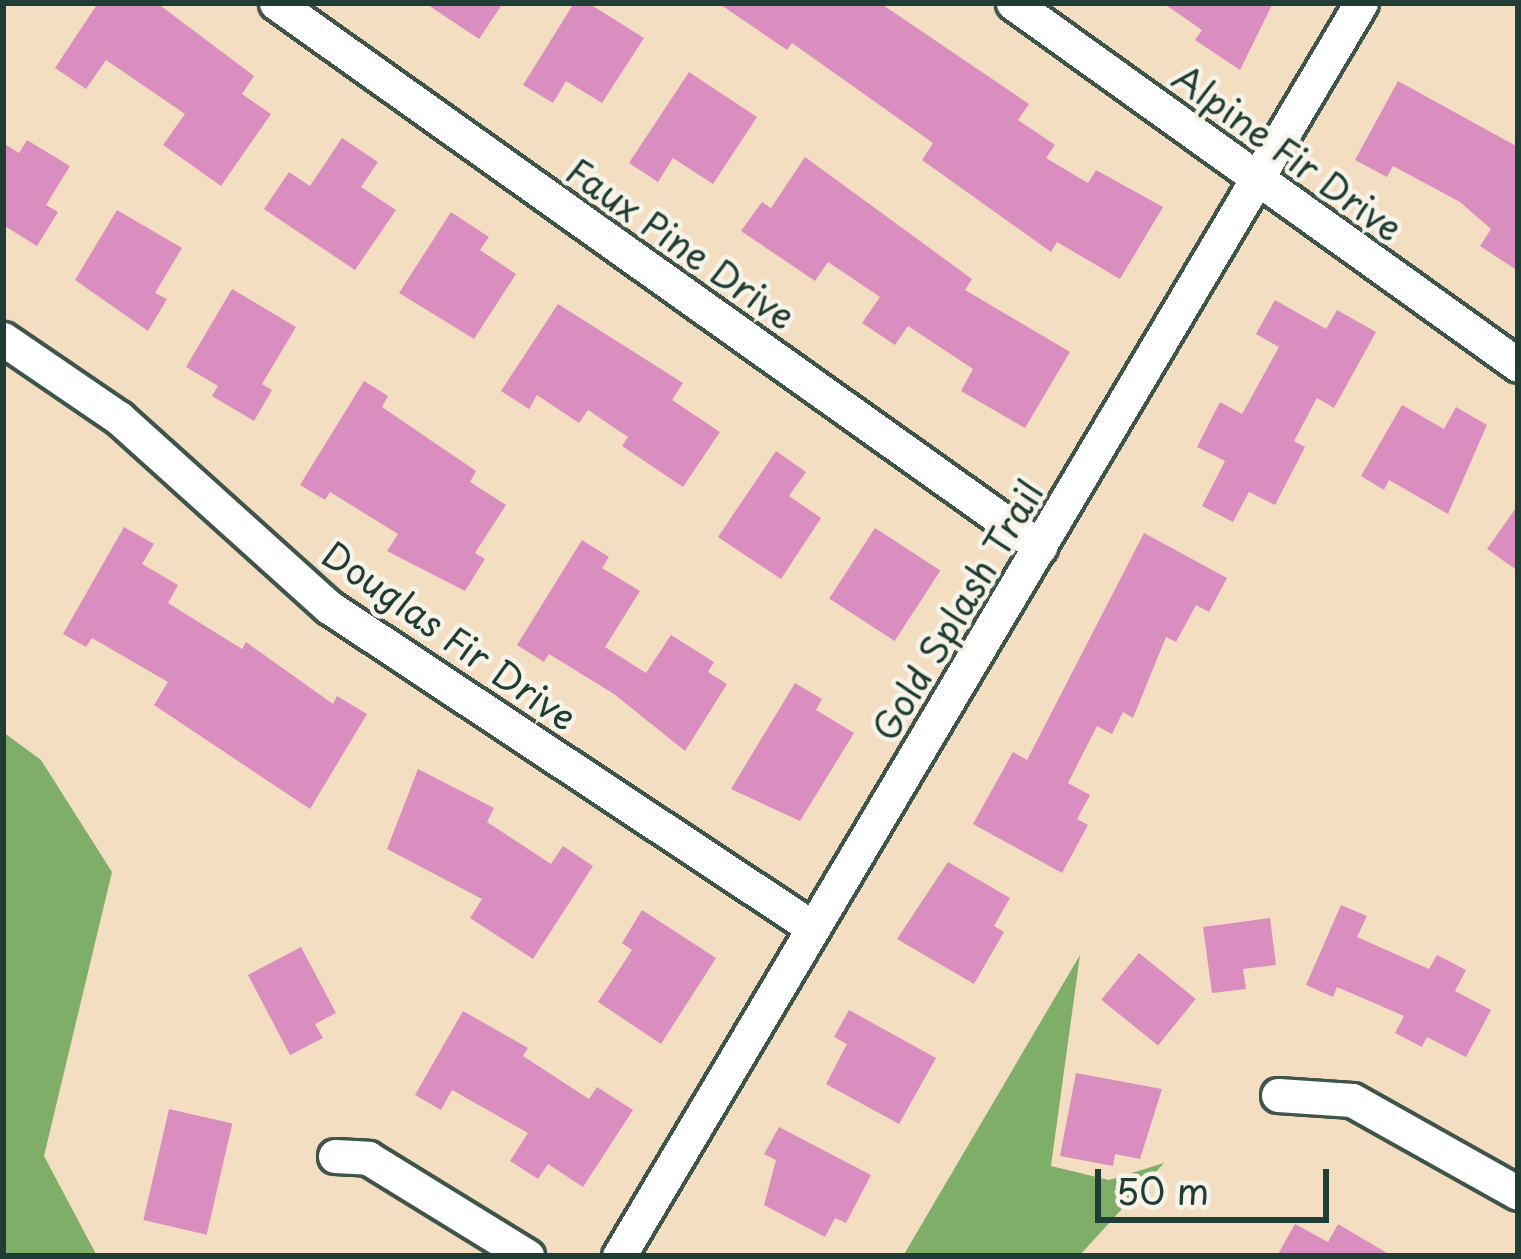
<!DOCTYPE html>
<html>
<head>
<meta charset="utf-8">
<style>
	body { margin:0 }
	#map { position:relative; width:1521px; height:1259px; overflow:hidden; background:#f4dec2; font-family:"Playpen Sans",sans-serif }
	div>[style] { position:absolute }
	.forest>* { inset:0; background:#7fae68 }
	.building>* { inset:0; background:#da8ebf; transform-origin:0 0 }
	.roads { filter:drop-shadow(3px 0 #3f5549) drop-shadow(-3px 0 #3f5549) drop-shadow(0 3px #3f5549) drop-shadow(0 -3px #3f5549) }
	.street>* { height:33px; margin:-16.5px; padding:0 16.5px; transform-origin:16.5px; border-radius:16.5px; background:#fff }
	span { translate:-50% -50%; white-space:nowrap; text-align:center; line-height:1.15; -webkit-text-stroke:9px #f7f3e8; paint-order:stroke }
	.street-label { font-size:36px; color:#1f3d34 }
	.frame { position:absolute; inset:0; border:6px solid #1f3d34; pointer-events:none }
	.scale { position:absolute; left:1095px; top:1169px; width:234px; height:54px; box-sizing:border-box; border:6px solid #1f3d34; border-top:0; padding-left:15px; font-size:36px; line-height:42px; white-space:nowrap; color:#1f3d34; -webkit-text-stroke:9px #f7f3e8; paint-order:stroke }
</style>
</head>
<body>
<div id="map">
	<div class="forest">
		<div style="clip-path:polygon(3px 732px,41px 760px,112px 872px,44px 1156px,97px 1256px,3px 1256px)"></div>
		<div style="clip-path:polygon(1080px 955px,1051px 1166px,1109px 1180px,1164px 1163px,1079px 1256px,903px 1256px)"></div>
	</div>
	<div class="building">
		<div style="clip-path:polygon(98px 3px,157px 3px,254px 76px,242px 94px,271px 114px,221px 186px,163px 145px,185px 114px,106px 60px,86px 89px,55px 68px)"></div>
		<div style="clip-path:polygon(425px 3px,503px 3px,479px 39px)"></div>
		<div style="clip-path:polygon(574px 3px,588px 3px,644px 38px,602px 103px,566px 81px,553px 103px,523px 85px)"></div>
		<div style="clip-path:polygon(718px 3px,880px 3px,1029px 104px,1018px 120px,1055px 145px,1046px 158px,1088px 183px,1096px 170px,1163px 207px,1120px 279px,1057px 242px,1051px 252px,922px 160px,933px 143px,792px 43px,787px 50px)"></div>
		<div style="clip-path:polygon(1163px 3px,1273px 3px,1240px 70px,1195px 40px,1202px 30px)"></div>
		<div style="clip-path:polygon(689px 72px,757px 117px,713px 184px,673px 158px,658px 182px,629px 163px)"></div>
		<div style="clip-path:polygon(1398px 81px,1518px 147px,1518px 271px,1480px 246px,1491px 229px,1460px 202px,1393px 166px,1387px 177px,1355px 160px)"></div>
		<div style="clip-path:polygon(342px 138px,378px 162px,361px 187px,396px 210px,355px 270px,264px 209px,289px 172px,310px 186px)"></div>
		<div style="clip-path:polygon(27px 140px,70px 166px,46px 205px,58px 212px,37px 246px,3px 225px,3px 143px,19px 153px)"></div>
		<div style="clip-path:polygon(805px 157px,972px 279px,965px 290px,1070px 352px,1025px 428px,961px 391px,973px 369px,908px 326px,895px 345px,862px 323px,880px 297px,828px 262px,815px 281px,741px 231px,762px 202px,771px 208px)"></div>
		<div style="clip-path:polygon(117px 210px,182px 248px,155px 293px,167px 299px,148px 331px,75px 280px)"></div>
		<div style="clip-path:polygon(451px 212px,489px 237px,480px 250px,516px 274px,474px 339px,399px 293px)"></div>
		<div style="clip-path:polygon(232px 289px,296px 327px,262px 384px,272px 390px,254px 421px,212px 396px,218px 386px,186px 367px)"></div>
		<div style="clip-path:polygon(1275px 300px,1326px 329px,1337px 310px,1376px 332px,1334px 408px,1317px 398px,1294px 441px,1305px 447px,1275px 505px,1249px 492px,1233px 522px,1202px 506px,1225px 461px,1197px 447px,1220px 402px,1242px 414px,1279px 347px,1256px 334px)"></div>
		<div style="clip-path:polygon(558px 304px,683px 383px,672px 400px,720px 432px,683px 487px,622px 446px,628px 437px,588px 410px,579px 423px,537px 395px,529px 409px,501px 391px)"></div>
		<div style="clip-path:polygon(364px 381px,388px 396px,382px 407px,476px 471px,470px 482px,506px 505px,475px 553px,485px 559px,465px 591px,387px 551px,398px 534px,330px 492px,325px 500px,300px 485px)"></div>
		<div style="clip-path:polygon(1402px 405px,1444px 429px,1456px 407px,1487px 425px,1448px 514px,1389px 480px,1384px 490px,1361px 476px)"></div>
		<div style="clip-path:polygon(776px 451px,806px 472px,789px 496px,821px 518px,781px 579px,718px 537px)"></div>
		<div style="clip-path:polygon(1518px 505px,1518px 571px,1487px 549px)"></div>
		<div style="clip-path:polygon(124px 527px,154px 544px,142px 564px,178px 585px,168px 603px,242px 649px,246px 642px,333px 704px,337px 696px,367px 714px,310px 809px,154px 705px,168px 682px,92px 638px,86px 647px,63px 634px)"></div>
		<div style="left:875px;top:528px;width:78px;height:84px;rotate:33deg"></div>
		<div style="clip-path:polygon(1144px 533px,1227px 578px,1209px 612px,1196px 605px,1176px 642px,1166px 637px,1133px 718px,1123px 712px,1112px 734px,1097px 726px,1068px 783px,1090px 795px,1077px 819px,1088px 825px,1062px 873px,973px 824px,1013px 752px,1027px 760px)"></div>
		<div style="clip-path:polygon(582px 540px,609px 557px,602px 568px,640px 591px,605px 647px,646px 673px,671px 635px,714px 662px,708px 672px,727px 684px,685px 751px,614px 694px,549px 654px,544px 662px,517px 645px)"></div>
		<div style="clip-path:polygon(795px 683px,822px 699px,816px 710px,854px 733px,800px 821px,731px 789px)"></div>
		<div style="clip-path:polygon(418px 769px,494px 808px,487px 822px,551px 864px,563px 846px,593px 866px,533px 959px,470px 918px,482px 899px,387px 849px)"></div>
		<div style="clip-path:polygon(948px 862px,1010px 898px,994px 926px,1004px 932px,974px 984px,897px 939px)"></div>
		<div style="clip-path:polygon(1341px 905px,1367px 916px,1357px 937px,1429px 969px,1437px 955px,1466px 970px,1455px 991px,1491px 1010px,1466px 1057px,1427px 1037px,1422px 1047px,1395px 1033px,1404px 1016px,1337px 987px,1333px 997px,1306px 985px)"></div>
		<div style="clip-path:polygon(642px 910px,716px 958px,661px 1044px,598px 1002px,632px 950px,622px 943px)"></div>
		<div style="clip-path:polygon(1270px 918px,1276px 965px,1243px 969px,1246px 989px,1212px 993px,1203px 927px)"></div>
		<div style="clip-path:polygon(301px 947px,336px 1013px,315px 1024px,323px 1038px,290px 1055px,248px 975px)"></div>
		<div style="left:1139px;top:953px;width:73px;height:60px;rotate:39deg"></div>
		<div style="clip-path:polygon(849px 1010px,936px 1058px,899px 1124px,826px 1084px,847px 1044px,834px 1037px)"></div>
		<div style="clip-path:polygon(463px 1011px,528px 1048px,523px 1056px,589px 1099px,597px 1087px,633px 1110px,583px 1187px,548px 1164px,538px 1179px,510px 1161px,528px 1133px,452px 1090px,441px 1110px,415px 1095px)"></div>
		<div style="clip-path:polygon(1076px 1073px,1162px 1089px,1140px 1159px,1115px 1154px,1113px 1166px,1060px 1156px)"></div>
		<div style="left:169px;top:1109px;width:65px;height:114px;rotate:13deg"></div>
		<div style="clip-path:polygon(779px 1127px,871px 1175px,846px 1223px,835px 1218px,825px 1237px,764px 1205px,776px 1160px,764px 1154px)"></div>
		<div style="clip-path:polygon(1295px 1224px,1328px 1242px,1338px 1224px,1392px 1256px,1277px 1256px)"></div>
	</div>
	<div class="roads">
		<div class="street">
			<div style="left:276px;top:3px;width:938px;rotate:35.45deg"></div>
			<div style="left:1013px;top:3px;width:621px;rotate:35.63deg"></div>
			<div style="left:3px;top:339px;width:140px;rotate:34.3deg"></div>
			<div style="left:119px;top:418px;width:283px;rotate:42deg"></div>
			<div style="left:329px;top:607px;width:581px;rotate:33.55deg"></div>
			<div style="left:1278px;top:1095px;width:74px;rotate:3.9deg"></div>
			<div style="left:1352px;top:1100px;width:190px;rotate:29.3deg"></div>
			<div style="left:335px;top:1156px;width:33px;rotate:3deg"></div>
			<div style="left:368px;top:1158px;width:187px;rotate:31.6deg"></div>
			<div style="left:619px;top:1256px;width:1456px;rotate:-59.37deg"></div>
		</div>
	</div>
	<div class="street-label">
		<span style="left:1288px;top:152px;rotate:36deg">Alpine Fir Drive</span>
		<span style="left:681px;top:243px;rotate:35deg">Faux Pine Drive</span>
		<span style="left:957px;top:610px;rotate:-59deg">Gold Splash Trail</span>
		<span style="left:450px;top:635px;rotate:35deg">Douglas Fir Drive</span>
	</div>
	<div class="frame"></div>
	<div class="scale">50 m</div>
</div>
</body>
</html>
